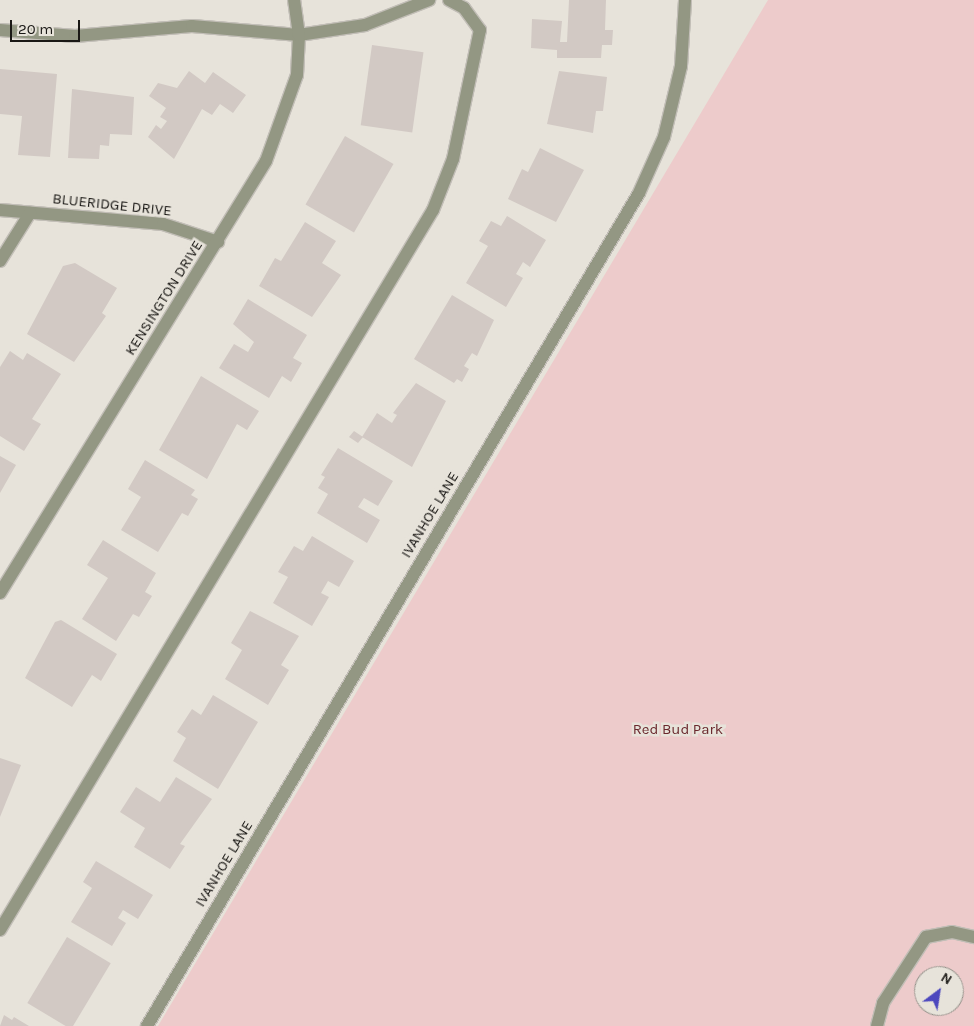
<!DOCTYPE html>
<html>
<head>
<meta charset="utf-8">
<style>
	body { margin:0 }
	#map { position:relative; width:974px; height:1026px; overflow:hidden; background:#e7e3da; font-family:Karla,sans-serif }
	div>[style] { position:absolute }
	.green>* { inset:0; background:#edcbcb }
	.building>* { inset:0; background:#d2c9c4; transform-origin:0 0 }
	.roads { filter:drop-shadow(1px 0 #c2beb7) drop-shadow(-1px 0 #c2beb7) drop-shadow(0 1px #c2beb7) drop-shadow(0 -1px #c2beb7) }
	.minor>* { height:12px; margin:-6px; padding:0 6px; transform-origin:6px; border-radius:6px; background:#939783 }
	span { translate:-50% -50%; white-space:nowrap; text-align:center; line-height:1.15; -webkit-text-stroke:5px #e7e3da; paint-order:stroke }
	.street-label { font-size:15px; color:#1a1815 }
	.park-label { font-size:15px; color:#6a282d }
	.north { position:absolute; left:914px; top:966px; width:50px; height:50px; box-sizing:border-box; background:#e7e3da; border:1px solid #95928b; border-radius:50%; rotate:31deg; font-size:14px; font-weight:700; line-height:20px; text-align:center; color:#1a1815 }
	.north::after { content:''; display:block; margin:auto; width:18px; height:22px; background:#4c47be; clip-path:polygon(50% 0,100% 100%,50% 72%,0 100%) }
	.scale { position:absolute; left:10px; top:20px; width:70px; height:22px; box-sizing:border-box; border:2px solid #1a1815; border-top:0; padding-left:6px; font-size:15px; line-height:18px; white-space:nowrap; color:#1a1815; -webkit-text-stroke:4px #e7e3da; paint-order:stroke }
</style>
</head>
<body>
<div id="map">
	<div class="green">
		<div style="clip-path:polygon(evenodd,768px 0,974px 0,974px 1026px,158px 1026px,768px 0,924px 976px,954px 976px,954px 1006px,924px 1006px,924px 976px)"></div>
	</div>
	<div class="building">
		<div style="clip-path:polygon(569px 0,606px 0,605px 30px,613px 30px,612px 45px,602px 45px,601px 58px,557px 58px,557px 50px,531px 48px,532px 19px,562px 21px,560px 42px,567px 42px)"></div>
		<div style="left:372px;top:45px;width:52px;height:81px;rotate:8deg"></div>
		<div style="clip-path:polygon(0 69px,57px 74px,50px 157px,18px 155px,22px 116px,0 114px)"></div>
		<div style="clip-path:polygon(189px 71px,205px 83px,213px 72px,246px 95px,233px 113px,220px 104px,212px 115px,202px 109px,174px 159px,148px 137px,156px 125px,161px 129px,167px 121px,160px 117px,166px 108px,149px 96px,158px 83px,177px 88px)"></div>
		<div style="clip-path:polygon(559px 71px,607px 77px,603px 111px,596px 111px,593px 133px,547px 124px)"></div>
		<div style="clip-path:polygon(72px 89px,134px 97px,132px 135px,110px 134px,109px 146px,100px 145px,99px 159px,68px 158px)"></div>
		<div style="left:345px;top:136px;width:56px;height:79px;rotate:30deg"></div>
		<div style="clip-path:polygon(540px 148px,584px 170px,556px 222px,508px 199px,522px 169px,528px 172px)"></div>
		<div style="clip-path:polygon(507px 216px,546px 240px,530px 267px,523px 262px,516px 274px,523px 278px,506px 307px,466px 283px,488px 246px,479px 241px,491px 221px,501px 226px)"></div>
		<div style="clip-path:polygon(305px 222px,336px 241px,322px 263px,341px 275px,312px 317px,259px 286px,275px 258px,281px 261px)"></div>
		<div style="clip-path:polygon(75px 263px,117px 288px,102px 313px,106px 316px,74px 362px,27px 334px,63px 266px)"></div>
		<div style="clip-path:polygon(452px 295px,494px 320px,477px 356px,472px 353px,464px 366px,469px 369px,462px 382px,457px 379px,454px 383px,414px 359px)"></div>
		<div style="clip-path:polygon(248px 299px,307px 335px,293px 358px,302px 363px,291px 382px,282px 376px,269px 398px,219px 368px,234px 344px,248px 352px,254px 342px,233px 324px)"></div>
		<div style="clip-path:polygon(10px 351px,23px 360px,27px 353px,61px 374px,32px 419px,41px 424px,24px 451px,0 436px,0 367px)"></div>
		<div style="clip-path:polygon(201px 376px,259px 411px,247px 430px,237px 424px,207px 479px,159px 450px)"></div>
		<div style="clip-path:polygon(416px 383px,446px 401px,412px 467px,362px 437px,377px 413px,392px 423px,397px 415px,393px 413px)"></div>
		<div style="clip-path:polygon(354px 431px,363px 437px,358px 443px,349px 437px)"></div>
		<div style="clip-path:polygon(338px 448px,393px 481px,378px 506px,364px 498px,358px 507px,380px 520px,367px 543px,317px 513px,328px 494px,318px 488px,325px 477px,321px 475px)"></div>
		<div style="clip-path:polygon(0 456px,16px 465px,0 493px)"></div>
		<div style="clip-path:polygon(145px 460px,195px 490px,191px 495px,198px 499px,188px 516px,182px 513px,158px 552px,121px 530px,141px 497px,128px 489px)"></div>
		<div style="clip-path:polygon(312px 536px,354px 561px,339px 587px,328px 581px,321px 593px,329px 597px,312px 626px,273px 603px,288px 577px,278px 572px,294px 546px,303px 551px)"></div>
		<div style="clip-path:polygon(103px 540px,156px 573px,145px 592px,152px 596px,139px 617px,133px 614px,116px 641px,82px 619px,108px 578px,87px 565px)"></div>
		<div style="clip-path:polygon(250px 611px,299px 636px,281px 665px,289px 670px,268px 705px,225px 679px,242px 650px,231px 643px)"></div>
		<div style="clip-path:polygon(61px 620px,117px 654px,101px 681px,92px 675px,72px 707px,25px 678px,55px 622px)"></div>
		<div style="clip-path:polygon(213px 695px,258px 722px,218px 789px,173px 761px,186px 738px,177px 732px,192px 709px,201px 715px)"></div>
		<div style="clip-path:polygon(0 758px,21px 765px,0 817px)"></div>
		<div style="clip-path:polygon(176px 777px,212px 799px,180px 844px,185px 846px,170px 869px,134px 847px,145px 828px,120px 812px,136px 787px,160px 802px)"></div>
		<div style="clip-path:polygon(96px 861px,153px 895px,138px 919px,123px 910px,118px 918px,126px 923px,112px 946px,71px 922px,92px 888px,83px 882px)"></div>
		<div style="left:67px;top:937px;width:51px;height:77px;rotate:31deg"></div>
		<div style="clip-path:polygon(4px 1015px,12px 1020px,14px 1017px,29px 1026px,0 1026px)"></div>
	</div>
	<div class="roads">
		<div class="minor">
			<div style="left:0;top:30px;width:75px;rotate:4.6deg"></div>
			<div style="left:75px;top:36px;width:117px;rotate:-4.9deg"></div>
			<div style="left:192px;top:26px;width:107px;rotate:4.8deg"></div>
			<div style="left:299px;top:35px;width:67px;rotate:-8.6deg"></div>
			<div style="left:365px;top:25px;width:69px;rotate:-21.3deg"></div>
			<div style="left:0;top:210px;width:164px;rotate:4.9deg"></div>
			<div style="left:163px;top:224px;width:58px;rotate:18.1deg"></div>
			<div style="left:0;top:261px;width:57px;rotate:-58deg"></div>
			<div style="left:0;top:593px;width:507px;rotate:-58.38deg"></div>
			<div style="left:266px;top:161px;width:91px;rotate:-70.2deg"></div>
			<div style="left:297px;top:75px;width:40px;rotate:-87.1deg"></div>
			<div style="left:299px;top:35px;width:35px;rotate:-98deg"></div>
			<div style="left:0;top:930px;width:840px;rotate:-58.98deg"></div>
			<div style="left:433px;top:210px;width:55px;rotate:-68.6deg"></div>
			<div style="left:453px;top:159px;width:132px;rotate:-78.2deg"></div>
			<div style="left:480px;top:30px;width:27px;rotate:-126deg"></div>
			<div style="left:464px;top:8px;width:17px;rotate:-152deg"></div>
			<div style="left:147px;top:1026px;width:967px;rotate:-59.43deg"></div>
			<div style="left:639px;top:193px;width:61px;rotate:-65.9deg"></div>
			<div style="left:664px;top:137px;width:73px;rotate:-76.5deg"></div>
			<div style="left:681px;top:66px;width:66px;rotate:-86.5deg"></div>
			<div style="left:877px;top:1026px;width:24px;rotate:-75deg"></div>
			<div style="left:883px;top:1003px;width:79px;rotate:-56.9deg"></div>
			<div style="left:926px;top:937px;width:26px;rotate:-11deg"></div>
			<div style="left:952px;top:932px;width:23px;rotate:13deg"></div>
		</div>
	</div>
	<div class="street-label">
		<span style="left:112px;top:205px;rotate:6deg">BLUERIDGE DRIVE</span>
		<span style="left:164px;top:298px;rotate:-58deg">KENSINGTON DRIVE</span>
		<span style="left:430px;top:515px;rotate:-59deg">IVANHOE LANE</span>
		<span style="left:224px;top:864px;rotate:-59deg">IVANHOE LANE</span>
	</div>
	<div class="park-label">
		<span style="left:678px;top:730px">Red Bud Park</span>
	</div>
	<div class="north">N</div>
	<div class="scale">20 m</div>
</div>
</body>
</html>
